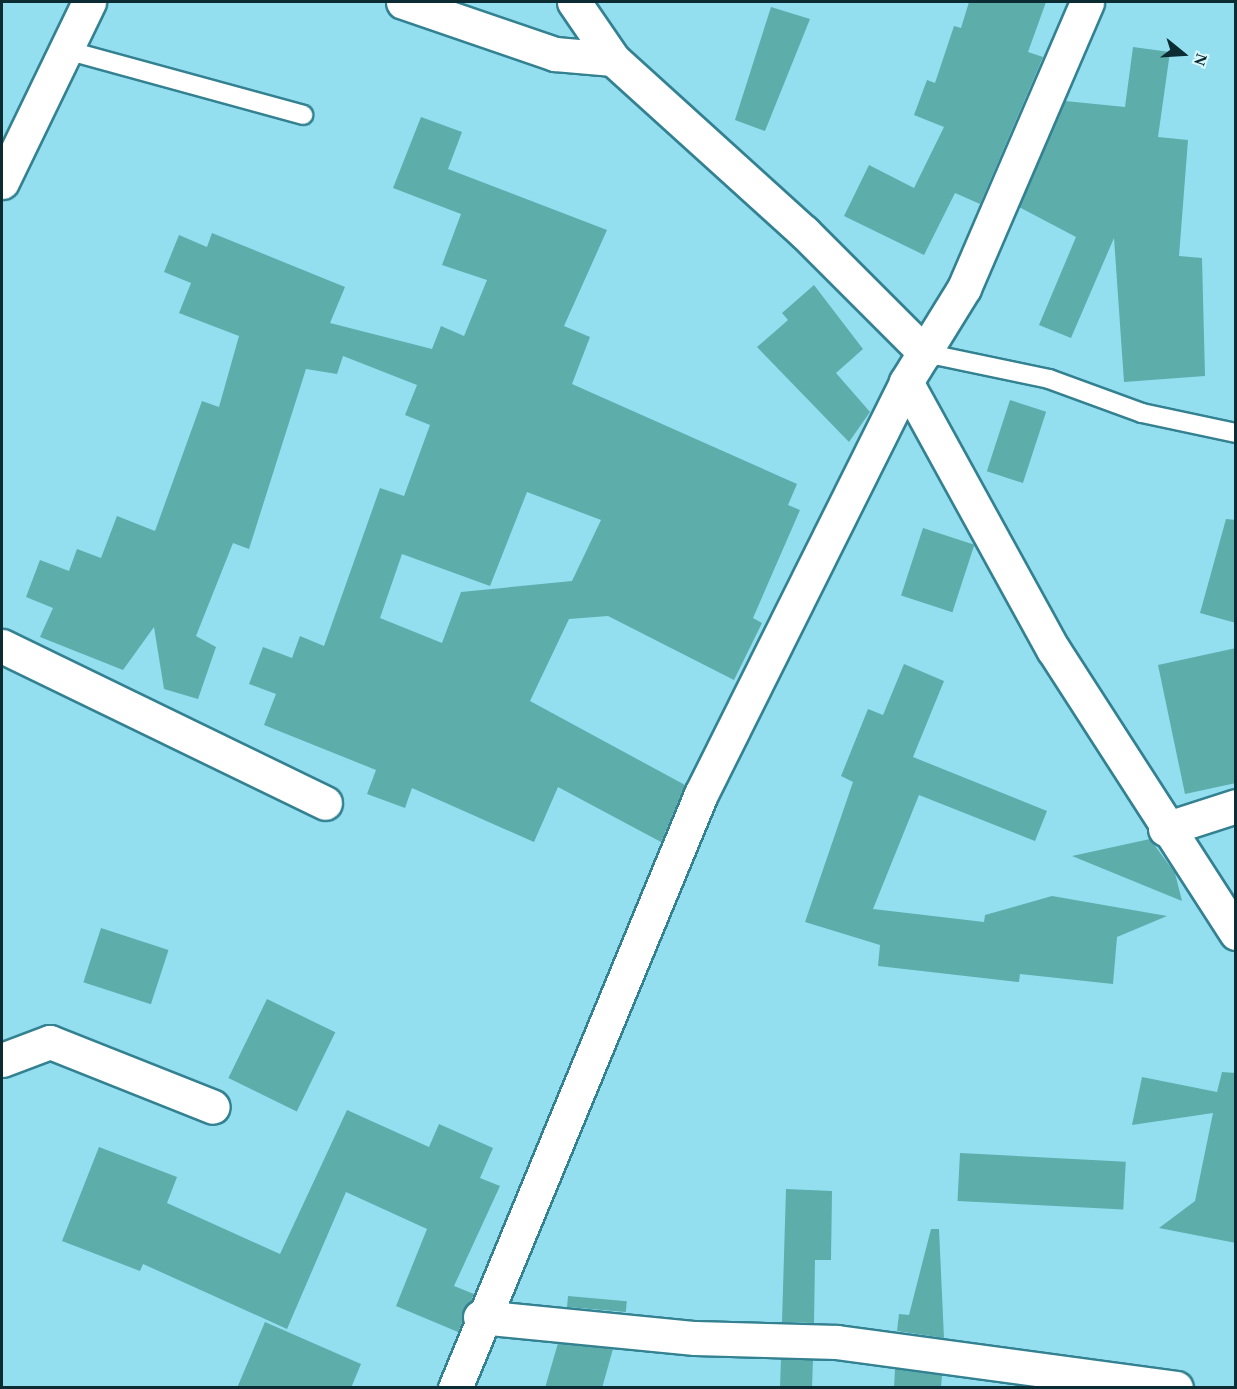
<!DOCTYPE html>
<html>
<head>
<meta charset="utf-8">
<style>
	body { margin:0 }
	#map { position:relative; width:1237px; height:1389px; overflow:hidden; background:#93dff0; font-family:"Times New Roman",serif }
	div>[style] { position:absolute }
	.building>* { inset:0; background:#5dadab; transform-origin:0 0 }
	.roads { filter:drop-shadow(2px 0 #338191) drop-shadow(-2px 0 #338191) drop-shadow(0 2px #338191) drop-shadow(0 -2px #338191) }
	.service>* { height:18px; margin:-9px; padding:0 9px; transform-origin:9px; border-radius:9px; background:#fff }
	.minor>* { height:33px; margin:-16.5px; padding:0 16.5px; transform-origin:16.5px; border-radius:16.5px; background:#fff }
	span { translate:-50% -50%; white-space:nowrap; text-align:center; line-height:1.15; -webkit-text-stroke:5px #dbf8ff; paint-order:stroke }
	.frame { position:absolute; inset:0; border:3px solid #0b2c33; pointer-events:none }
	.north { position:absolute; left:1153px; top:24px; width:60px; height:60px; -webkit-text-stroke:4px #dbf8ff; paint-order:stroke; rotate:108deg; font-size:16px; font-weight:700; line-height:24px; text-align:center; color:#0b2c33 }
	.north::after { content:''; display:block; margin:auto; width:21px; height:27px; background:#0b2c33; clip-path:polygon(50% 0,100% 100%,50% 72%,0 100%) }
</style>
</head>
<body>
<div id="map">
	<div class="building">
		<div style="clip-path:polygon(969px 2px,1046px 2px,1028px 52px,1043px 57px,980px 204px,955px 193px,924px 255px,844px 216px,869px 165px,914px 188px,944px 127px,914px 115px,927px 80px,935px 83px,954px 26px,961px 28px)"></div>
		<div style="clip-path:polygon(771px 7px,810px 19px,765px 131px,735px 120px)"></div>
		<div style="clip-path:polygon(1133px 47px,1170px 52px,1158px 137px,1188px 140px,1179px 256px,1202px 258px,1205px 376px,1124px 382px,1114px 238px,1071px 338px,1039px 325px,1076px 237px,1019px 207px,1065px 101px,1125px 107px)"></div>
		<div style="clip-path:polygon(evenodd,421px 117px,462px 132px,448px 169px,607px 230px,564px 326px,590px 337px,572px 384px,797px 484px,788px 505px,800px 510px,753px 618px,762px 623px,734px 680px,608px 616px,569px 619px,530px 701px,685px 785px,661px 842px,558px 787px,534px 842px,412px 788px,405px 808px,367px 794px,376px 770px,264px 725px,276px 694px,249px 684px,263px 647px,292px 658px,300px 636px,324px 646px,380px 488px,404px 496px,430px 425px,405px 415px,417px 385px,343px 356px,337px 374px,306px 369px,249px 549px,233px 543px,196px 636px,216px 647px,198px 699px,164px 689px,154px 627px,123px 670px,40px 637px,53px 608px,26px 597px,40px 560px,69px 571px,77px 549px,101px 558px,117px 516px,155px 531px,202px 401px,219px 407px,239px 336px,179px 313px,191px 283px,164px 272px,179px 235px,207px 247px,212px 233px,345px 287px,330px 323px,432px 349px,441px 326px,464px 336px,487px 280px,442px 265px,461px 214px,393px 188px,421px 117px,527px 492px,601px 520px,572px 581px,461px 592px,442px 643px,380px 618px,402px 554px,490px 586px,527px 492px)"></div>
		<div style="clip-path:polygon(814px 285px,863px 349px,836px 373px,870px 412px,849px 442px,757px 347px,788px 320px,782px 313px)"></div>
		<div style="left:1010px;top:400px;width:38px;height:75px;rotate:18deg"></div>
		<div style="clip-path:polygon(1226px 519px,1236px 520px,1236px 623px,1200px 613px)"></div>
		<div style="left:923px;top:528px;width:54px;height:71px;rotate:18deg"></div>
		<div style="clip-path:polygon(1236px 648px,1236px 783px,1185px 794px,1158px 665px)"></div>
		<div style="clip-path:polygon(904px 664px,944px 681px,913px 757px,1047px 811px,1035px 841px,919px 795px,873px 909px,984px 922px,985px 915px,1052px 896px,1167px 916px,1117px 937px,1113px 984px,1020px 974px,1019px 982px,878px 966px,880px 945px,805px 922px,853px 782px,841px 776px,868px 709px,883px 715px)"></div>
		<div style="clip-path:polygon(1150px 839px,1175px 873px,1182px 901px,1072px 856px)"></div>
		<div style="left:101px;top:928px;width:71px;height:57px;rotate:18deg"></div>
		<div style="left:267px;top:999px;width:76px;height:88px;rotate:26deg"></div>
		<div style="clip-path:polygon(1222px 1072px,1236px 1073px,1236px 1243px,1159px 1228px,1195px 1201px,1213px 1113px,1132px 1125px,1142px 1077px,1217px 1092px)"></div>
		<div style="clip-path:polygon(347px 1110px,429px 1147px,439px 1124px,493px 1148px,480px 1178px,500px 1186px,454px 1286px,474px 1294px,458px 1332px,396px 1306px,427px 1229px,346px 1192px,287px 1329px,143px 1264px,140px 1271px,62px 1241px,99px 1147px,177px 1177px,167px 1203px,280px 1254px)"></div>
		<div style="left:960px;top:1153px;width:166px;height:48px;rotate:3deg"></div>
		<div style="clip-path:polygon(786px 1189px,832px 1191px,831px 1260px,815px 1260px,814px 1323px,782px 1322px)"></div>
		<div style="clip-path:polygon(931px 1229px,939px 1229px,944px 1338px,897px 1331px,899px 1314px,909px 1315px)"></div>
		<div style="left:568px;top:1296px;width:59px;height:11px;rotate:5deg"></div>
		<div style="clip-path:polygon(265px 1322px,361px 1364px,351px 1388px,237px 1388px)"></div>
		<div style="clip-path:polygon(558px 1343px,613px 1349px,602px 1388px,545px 1388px)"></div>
		<div style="left:781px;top:1359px;width:32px;height:29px;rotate:2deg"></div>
		<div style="clip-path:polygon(895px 1369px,942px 1375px,941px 1388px,894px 1388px)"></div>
	</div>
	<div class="roads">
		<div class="service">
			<div style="left:66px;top:50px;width:246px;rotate:15.3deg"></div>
			<div style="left:925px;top:353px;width:127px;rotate:11.8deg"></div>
			<div style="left:1049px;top:379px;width:99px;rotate:20.1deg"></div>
			<div style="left:1142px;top:413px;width:96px;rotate:12deg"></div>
		</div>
		<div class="minor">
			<div style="left:403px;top:2px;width:161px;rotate:18.9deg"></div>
			<div style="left:555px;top:54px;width:58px;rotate:4.9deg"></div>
			<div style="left:574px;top:2px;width:69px;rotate:55.6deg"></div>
			<div style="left:613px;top:59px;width:258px;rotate:42.2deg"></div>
			<div style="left:804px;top:232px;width:171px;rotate:45deg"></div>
			<div style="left:2px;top:182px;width:200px;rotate:-64.2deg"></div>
			<div style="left:906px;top:382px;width:305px;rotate:61.2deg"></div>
			<div style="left:1053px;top:649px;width:338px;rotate:57.2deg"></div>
			<div style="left:2px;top:646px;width:359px;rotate:25.9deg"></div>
			<div style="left:1165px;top:829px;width:75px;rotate:-17.9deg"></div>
			<div style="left:2px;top:1060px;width:51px;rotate:-20.6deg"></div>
			<div style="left:50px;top:1042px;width:175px;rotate:21.7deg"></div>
			<div style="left:480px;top:1317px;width:216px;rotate:5.6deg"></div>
			<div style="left:695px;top:1338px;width:142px;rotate:1.6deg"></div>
			<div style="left:837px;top:1342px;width:342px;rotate:7.7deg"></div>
			<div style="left:455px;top:1388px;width:643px;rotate:-67.5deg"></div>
			<div style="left:701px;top:794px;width:460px;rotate:-63.5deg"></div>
			<div style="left:906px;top:382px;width:110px;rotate:-58.3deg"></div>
			<div style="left:964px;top:288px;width:311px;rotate:-66.7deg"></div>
		</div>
	</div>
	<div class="frame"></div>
	<div class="north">N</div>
</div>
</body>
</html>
